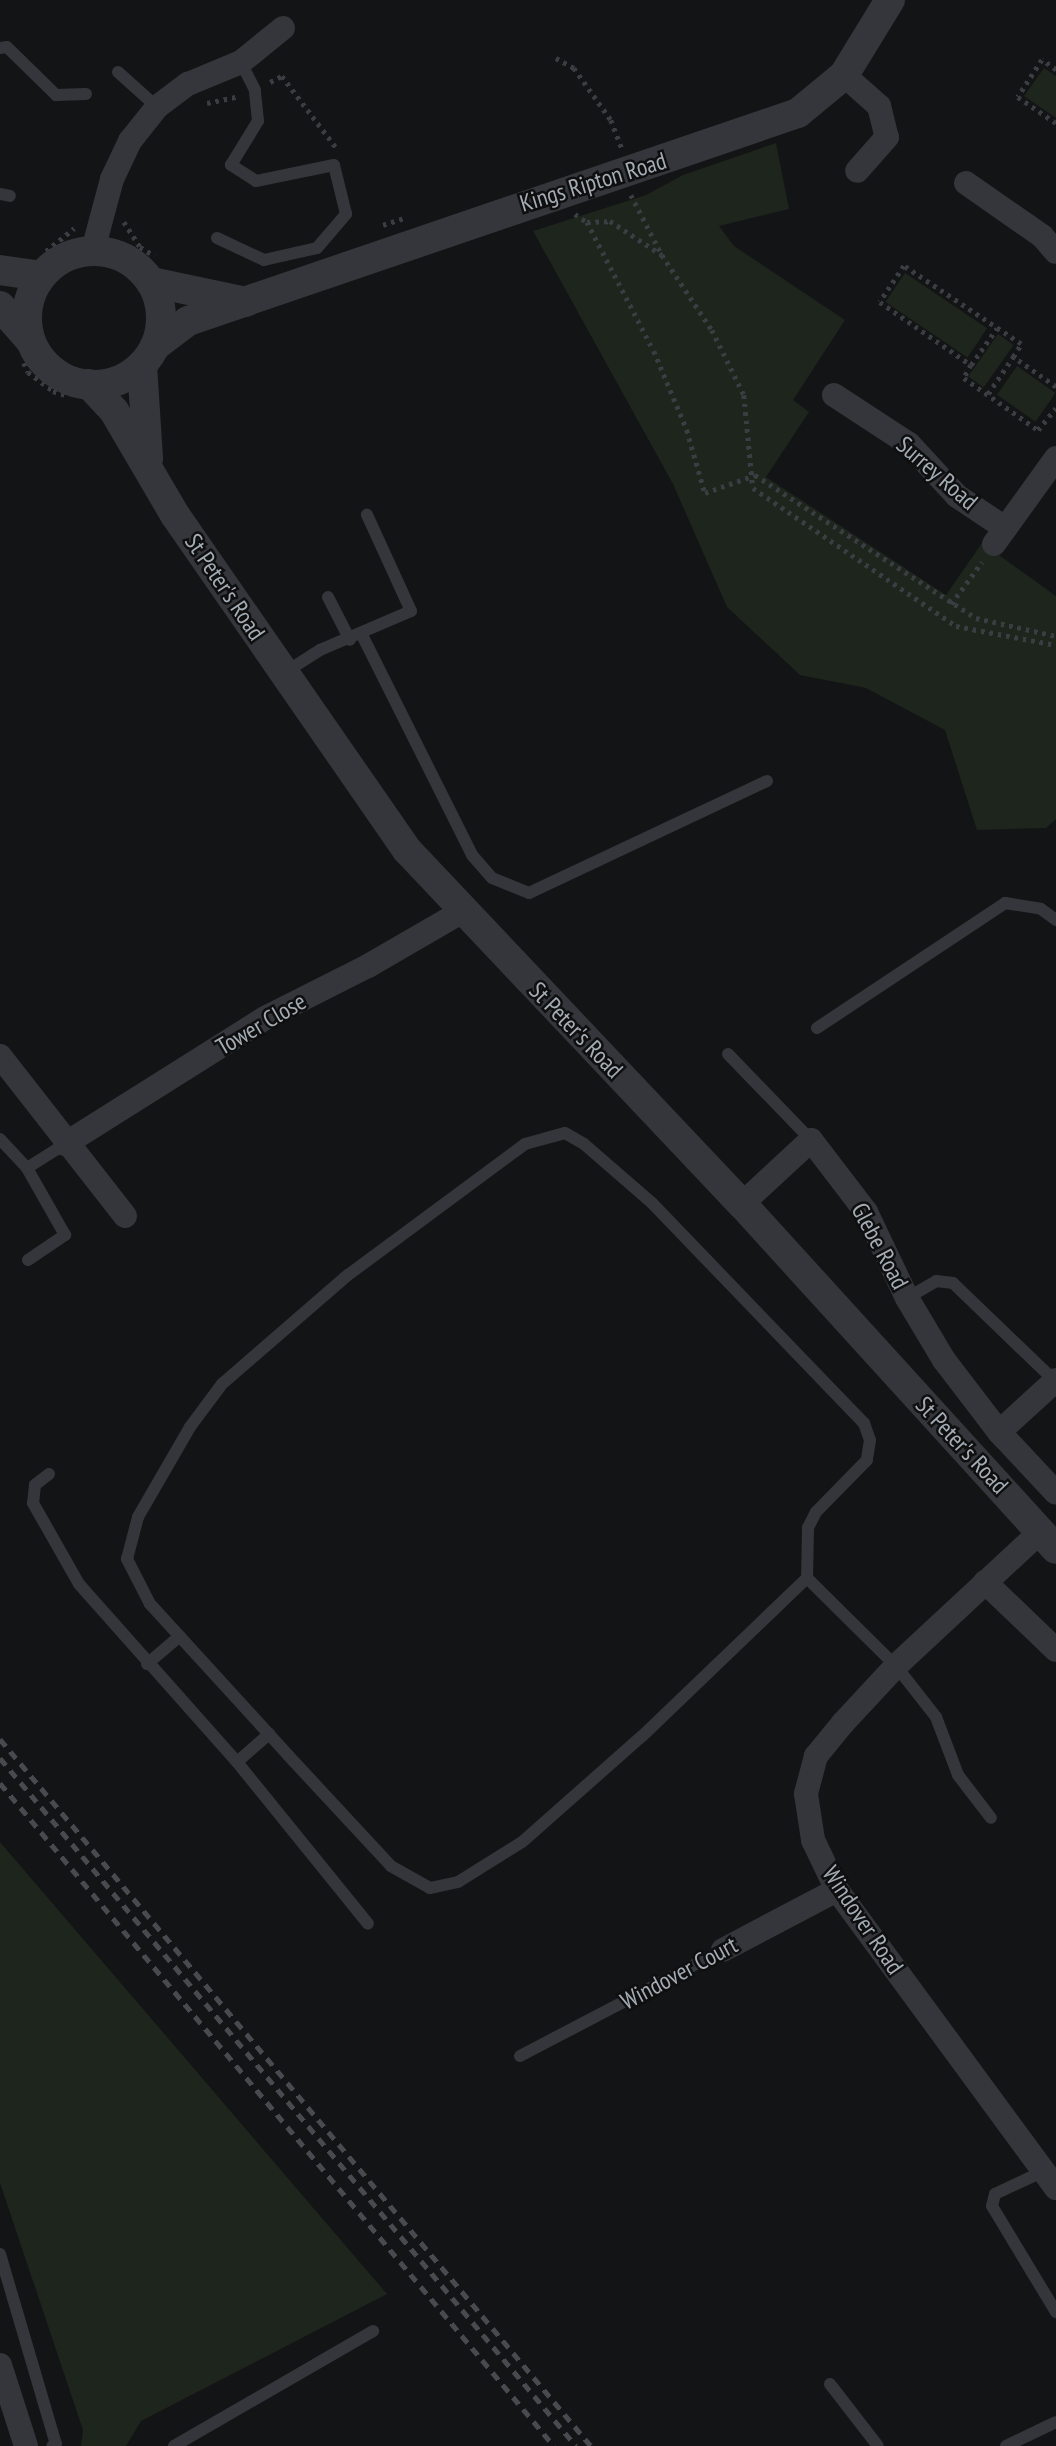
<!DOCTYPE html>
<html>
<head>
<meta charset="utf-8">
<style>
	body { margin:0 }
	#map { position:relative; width:1056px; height:2446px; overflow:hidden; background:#131415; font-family:"PT Sans Narrow",sans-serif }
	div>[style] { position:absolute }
	.green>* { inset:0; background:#1d251d; transform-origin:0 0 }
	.path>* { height:4.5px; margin-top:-2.25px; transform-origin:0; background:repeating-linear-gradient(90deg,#3a3d42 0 3.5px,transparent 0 8.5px) }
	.service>* { height:12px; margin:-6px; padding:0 6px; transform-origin:6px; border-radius:6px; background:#34363b }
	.minor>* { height:24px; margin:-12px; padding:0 12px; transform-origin:12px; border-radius:12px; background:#34363b }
	.tertiary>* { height:30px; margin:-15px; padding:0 15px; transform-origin:15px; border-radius:15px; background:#34363b }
	.tertiary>.ring { margin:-15px; padding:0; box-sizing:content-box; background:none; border:30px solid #34363b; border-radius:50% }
	.rail>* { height:5px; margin-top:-2.5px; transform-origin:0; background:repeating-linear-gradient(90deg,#474b50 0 9px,transparent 0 16px) }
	span { translate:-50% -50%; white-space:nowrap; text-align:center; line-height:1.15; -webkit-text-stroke:5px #0f0f10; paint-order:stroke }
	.street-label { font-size:24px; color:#a4adb6 }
</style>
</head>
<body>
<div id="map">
	<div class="green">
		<div style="clip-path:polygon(1044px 68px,1056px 76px,1056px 118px,1024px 96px)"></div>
		<div style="clip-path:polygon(776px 143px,789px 209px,719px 226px,734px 246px,845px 320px,793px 400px,809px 412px,766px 477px,946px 595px,982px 543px,1056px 596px,1056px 819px,1046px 828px,977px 830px,945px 730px,866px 688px,800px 675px,727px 607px,673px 484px,533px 231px,646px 195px,683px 175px)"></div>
		<div style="left:905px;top:273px;width:99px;height:35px;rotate:34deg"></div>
		<div style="left:998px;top:334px;width:19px;height:52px;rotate:35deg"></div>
		<div style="left:1017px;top:366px;width:47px;height:35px;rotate:35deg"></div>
		<div style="clip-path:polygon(0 1842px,387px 2294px,141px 2421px,126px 2446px,81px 2446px,83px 2430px,0 2183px)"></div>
	</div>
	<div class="path">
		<div style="left:556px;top:58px;width:21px;rotate:29deg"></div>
		<div style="left:574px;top:68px;width:64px;rotate:54.6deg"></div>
		<div style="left:611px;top:120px;width:31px;rotate:69deg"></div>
		<div style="left:1056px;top:70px;width:17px;rotate:-144deg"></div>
		<div style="left:1042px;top:60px;width:44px;rotate:123deg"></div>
		<div style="left:1018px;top:97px;width:46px;rotate:34.4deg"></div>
		<div style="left:270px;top:82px;width:13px;rotate:-27deg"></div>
		<div style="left:282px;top:76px;width:93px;rotate:52.9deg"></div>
		<div style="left:207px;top:103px;width:33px;rotate:-12deg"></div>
		<div style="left:631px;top:195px;width:68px;rotate:62.7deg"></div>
		<div style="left:662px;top:255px;width:90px;rotate:56.3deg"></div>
		<div style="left:712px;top:330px;width:72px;rotate:63.8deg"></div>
		<div style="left:744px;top:395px;width:93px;rotate:84.5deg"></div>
		<div style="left:753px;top:488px;width:245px;rotate:34.2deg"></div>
		<div style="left:956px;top:626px;width:102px;rotate:10.8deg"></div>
		<div style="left:575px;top:214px;width:14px;rotate:34deg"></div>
		<div style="left:587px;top:222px;width:23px;rotate:-2deg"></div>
		<div style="left:610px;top:221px;width:62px;rotate:33.2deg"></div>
		<div style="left:124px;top:222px;width:30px;rotate:57deg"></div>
		<div style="left:140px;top:247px;width:17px;rotate:31deg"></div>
		<div style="left:587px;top:222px;width:145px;rotate:62.6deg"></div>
		<div style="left:654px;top:351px;width:86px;rotate:67.3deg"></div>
		<div style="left:687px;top:430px;width:66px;rotate:74.1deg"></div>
		<div style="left:705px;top:493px;width:53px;rotate:-19.8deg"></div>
		<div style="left:755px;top:475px;width:263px;rotate:32.9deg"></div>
		<div style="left:976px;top:618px;width:82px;rotate:12.7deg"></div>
		<div style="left:383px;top:225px;width:22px;rotate:-18deg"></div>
		<div style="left:46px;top:251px;width:36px;rotate:-39deg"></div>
		<div style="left:24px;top:363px;width:10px;rotate:66deg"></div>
		<div style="left:28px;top:372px;width:31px;rotate:37deg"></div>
		<div style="left:53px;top:391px;width:17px;rotate:17deg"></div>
		<div style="left:971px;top:365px;width:45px;rotate:-54.9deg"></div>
		<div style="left:1056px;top:387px;width:52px;rotate:-145.1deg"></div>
		<div style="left:1013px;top:357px;width:15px;rotate:-58deg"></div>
		<div style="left:1021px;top:344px;width:141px;rotate:-146.3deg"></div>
		<div style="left:904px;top:266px;width:43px;rotate:123.7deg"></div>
		<div style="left:880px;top:302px;width:111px;rotate:34.7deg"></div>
		<div style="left:971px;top:365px;width:15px;rotate:118deg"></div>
		<div style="left:964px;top:378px;width:90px;rotate:35.1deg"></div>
		<div style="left:1038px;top:430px;width:28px;rotate:-51deg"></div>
		<div style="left:988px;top:394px;width:45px;rotate:-56deg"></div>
		<div style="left:951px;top:604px;width:52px;rotate:-53.6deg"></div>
	</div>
	<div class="service">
		<div style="left:0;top:48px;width:7px;rotate:-8deg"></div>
		<div style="left:7px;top:47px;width:69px;rotate:44.4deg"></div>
		<div style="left:56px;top:95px;width:30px;rotate:-2deg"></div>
		<div style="left:118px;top:72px;width:52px;rotate:41.9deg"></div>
		<div style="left:0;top:194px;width:10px;rotate:11deg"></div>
		<div style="left:217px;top:238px;width:52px;rotate:25.1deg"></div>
		<div style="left:264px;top:260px;width:54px;rotate:-12.8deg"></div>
		<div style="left:317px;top:248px;width:45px;rotate:-49.5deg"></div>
		<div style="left:346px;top:214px;width:50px;rotate:-103.8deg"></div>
		<div style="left:334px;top:165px;width:80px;rotate:168.4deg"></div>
		<div style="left:256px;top:181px;width:30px;rotate:-147deg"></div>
		<div style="left:231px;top:165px;width:52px;rotate:-58.5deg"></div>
		<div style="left:258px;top:121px;width:31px;rotate:-96deg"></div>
		<div style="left:255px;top:90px;width:31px;rotate:-117deg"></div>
		<div style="left:328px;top:597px;width:48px;rotate:62.9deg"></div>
		<div style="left:362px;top:635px;width:246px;rotate:63.4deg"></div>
		<div style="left:472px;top:855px;width:30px;rotate:49deg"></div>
		<div style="left:492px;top:878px;width:40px;rotate:22deg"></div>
		<div style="left:529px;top:893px;width:263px;rotate:-25.2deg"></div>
		<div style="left:284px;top:673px;width:43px;rotate:-32.6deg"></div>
		<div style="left:320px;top:650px;width:99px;rotate:-23.2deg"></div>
		<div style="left:411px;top:611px;width:106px;rotate:-114.6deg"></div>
		<div style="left:817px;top:1028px;width:226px;rotate:-33.6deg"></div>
		<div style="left:1005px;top:903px;width:36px;rotate:9deg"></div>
		<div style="left:1041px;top:909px;width:19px;rotate:36deg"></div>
		<div style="left:728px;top:1054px;width:120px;rotate:46deg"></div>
		<div style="left:0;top:1139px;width:40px;rotate:47deg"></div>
		<div style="left:28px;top:1260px;width:45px;rotate:-34deg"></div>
		<div style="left:65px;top:1235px;width:77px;rotate:-119.6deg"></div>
		<div style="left:27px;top:1168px;width:45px;rotate:-32.3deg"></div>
		<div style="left:907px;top:1298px;width:34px;rotate:-30deg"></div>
		<div style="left:936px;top:1281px;width:17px;rotate:7deg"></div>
		<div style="left:953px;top:1283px;width:141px;rotate:43.9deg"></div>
		<div style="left:49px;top:1474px;width:18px;rotate:142deg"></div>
		<div style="left:35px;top:1485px;width:18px;rotate:96deg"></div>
		<div style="left:33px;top:1503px;width:93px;rotate:60.4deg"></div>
		<div style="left:79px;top:1584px;width:238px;rotate:48.4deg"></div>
		<div style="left:237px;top:1762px;width:43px;rotate:-41.2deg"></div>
		<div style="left:807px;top:1578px;width:228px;rotate:136.2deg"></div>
		<div style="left:642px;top:1736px;width:160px;rotate:138.5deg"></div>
		<div style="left:522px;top:1842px;width:75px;rotate:148deg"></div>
		<div style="left:458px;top:1882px;width:29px;rotate:168deg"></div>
		<div style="left:430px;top:1888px;width:45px;rotate:-150.6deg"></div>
		<div style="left:391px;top:1866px;width:151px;rotate:-132.9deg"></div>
		<div style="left:288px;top:1755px;width:205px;rotate:-132.4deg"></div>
		<div style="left:150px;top:1604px;width:51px;rotate:-117.1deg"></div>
		<div style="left:127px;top:1559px;width:43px;rotate:-75.3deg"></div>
		<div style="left:138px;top:1517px;width:104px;rotate:-60deg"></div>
		<div style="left:190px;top:1427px;width:54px;rotate:-53.3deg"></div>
		<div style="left:222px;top:1384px;width:167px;rotate:-40.9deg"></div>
		<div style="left:348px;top:1275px;width:220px;rotate:-36.5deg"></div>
		<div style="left:525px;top:1144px;width:41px;rotate:-15.4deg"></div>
		<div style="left:565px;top:1133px;width:22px;rotate:30deg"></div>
		<div style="left:584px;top:1144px;width:90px;rotate:40.9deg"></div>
		<div style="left:652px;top:1203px;width:306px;rotate:46.1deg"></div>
		<div style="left:864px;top:1423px;width:18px;rotate:71deg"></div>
		<div style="left:870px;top:1440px;width:20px;rotate:99deg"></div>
		<div style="left:867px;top:1460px;width:73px;rotate:134.4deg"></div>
		<div style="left:816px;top:1512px;width:18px;rotate:117deg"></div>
		<div style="left:808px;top:1528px;width:50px;rotate:91.1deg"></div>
		<div style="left:807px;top:1578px;width:125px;rotate:44.7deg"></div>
		<div style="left:896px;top:1666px;width:65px;rotate:51.9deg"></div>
		<div style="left:936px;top:1717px;width:62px;rotate:69.2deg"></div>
		<div style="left:958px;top:1775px;width:54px;rotate:52.5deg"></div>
		<div style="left:147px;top:1664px;width:43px;rotate:-40.3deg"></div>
		<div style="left:237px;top:1762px;width:208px;rotate:51deg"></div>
		<div style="left:520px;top:2056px;width:229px;rotate:-27.6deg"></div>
		<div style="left:1044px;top:2171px;width:54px;rotate:154.9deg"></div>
		<div style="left:995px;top:2194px;width:12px;rotate:104deg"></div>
		<div style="left:992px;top:2206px;width:124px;rotate:58.9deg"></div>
		<div style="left:0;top:2254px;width:198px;rotate:73.6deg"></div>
		<div style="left:56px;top:2444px;width:4px;rotate:153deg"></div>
		<div style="left:830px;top:2384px;width:78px;rotate:52.3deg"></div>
		<div style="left:174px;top:2446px;width:230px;rotate:-30deg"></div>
		<div style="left:1006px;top:2446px;width:55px;rotate:-25.6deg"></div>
	</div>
	<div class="minor">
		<div style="left:844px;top:75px;width:47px;rotate:41.5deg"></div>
		<div style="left:879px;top:106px;width:32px;rotate:76deg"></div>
		<div style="left:887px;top:137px;width:45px;rotate:131.4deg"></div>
		<div style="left:966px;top:183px;width:93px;rotate:34.9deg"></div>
		<div style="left:1042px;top:236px;width:21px;rotate:49deg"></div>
		<div style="left:93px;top:250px;width:73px;rotate:-75deg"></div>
		<div style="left:112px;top:179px;width:42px;rotate:-64.7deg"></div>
		<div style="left:130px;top:141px;width:43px;rotate:-51.5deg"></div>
		<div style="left:157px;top:107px;width:39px;rotate:-37deg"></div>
		<div style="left:188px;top:84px;width:57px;rotate:-22.5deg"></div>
		<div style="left:241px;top:62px;width:54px;rotate:-39deg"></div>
		<div style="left:834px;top:395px;width:90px;rotate:33.2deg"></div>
		<div style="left:909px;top:444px;width:71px;rotate:47.3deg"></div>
		<div style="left:957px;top:496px;width:58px;rotate:33.7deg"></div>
		<div style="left:994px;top:544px;width:106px;rotate:-54.2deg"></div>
		<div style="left:0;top:1056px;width:203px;rotate:52deg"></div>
		<div style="left:65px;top:1144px;width:236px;rotate:-32.2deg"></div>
		<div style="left:265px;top:1018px;width:115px;rotate:-26.8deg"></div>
		<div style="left:368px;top:966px;width:108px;rotate:-30.1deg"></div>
		<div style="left:742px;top:1204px;width:94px;rotate:-42.8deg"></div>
		<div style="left:811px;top:1140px;width:91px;rotate:52.6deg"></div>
		<div style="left:866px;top:1212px;width:95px;rotate:64.5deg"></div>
		<div style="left:907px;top:1298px;width:72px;rotate:59.2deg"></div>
		<div style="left:944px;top:1360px;width:91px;rotate:52.6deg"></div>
		<div style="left:999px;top:1432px;width:83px;rotate:46.9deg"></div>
		<div style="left:999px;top:1432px;width:77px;rotate:-42.4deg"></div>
		<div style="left:1040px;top:1532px;width:197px;rotate:137.1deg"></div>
		<div style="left:896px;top:1666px;width:78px;rotate:132.9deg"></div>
		<div style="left:843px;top:1723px;width:43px;rotate:129.3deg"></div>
		<div style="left:816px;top:1756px;width:39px;rotate:105deg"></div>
		<div style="left:806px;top:1794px;width:47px;rotate:81.3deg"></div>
		<div style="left:813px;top:1840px;width:55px;rotate:64.4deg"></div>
		<div style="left:837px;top:1890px;width:370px;rotate:53.7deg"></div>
		<div style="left:985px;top:1582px;width:98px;rotate:43.8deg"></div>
		<div style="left:723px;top:1950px;width:129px;rotate:-27.8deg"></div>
		<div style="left:0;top:2365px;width:85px;rotate:72.2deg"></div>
	</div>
	<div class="tertiary">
		<div class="ring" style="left:27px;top:251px;width:104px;height:104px"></div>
		<div style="left:0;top:270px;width:41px;rotate:8.3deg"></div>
		<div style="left:151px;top:282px;width:97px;rotate:11.9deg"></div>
		<div style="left:0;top:306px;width:45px;rotate:48.6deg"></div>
		<div style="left:155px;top:346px;width:41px;rotate:-37.1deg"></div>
		<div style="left:188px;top:321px;width:644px;rotate:-18.83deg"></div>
		<div style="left:798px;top:113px;width:60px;rotate:-39.6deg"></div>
		<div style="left:844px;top:75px;width:88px;rotate:-58.5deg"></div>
		<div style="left:142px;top:365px;width:94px;rotate:86.3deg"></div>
		<div style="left:89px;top:384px;width:37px;rotate:47deg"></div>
		<div style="left:114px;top:411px;width:121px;rotate:59.6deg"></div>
		<div style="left:175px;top:515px;width:407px;rotate:55.3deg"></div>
		<div style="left:407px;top:850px;width:487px;rotate:46.6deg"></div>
		<div style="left:742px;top:1204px;width:466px;rotate:47.7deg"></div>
	</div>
	<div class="rail">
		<div style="left:0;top:1739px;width:921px;rotate:50.11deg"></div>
		<div style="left:0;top:1758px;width:897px;rotate:50.06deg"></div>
		<div style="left:0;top:1783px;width:864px;rotate:50.12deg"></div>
	</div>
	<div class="street-label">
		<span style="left:593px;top:182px;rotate:-17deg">Kings Ripton Road</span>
		<span style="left:937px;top:473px;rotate:41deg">Surrey Road</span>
		<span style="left:225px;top:587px;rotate:56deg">St Peter's Road</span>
		<span style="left:261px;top:1024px;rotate:-30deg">Tower Close</span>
		<span style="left:576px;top:1030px;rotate:46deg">St Peter's Road</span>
		<span style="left:880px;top:1246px;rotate:62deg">Glebe Road</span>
		<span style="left:962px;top:1445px;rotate:47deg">St Peter's Road</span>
		<span style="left:863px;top:1920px;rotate:56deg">Windover Road</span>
		<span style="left:679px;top:1973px;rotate:-28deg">Windover Court</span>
	</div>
</div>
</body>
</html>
